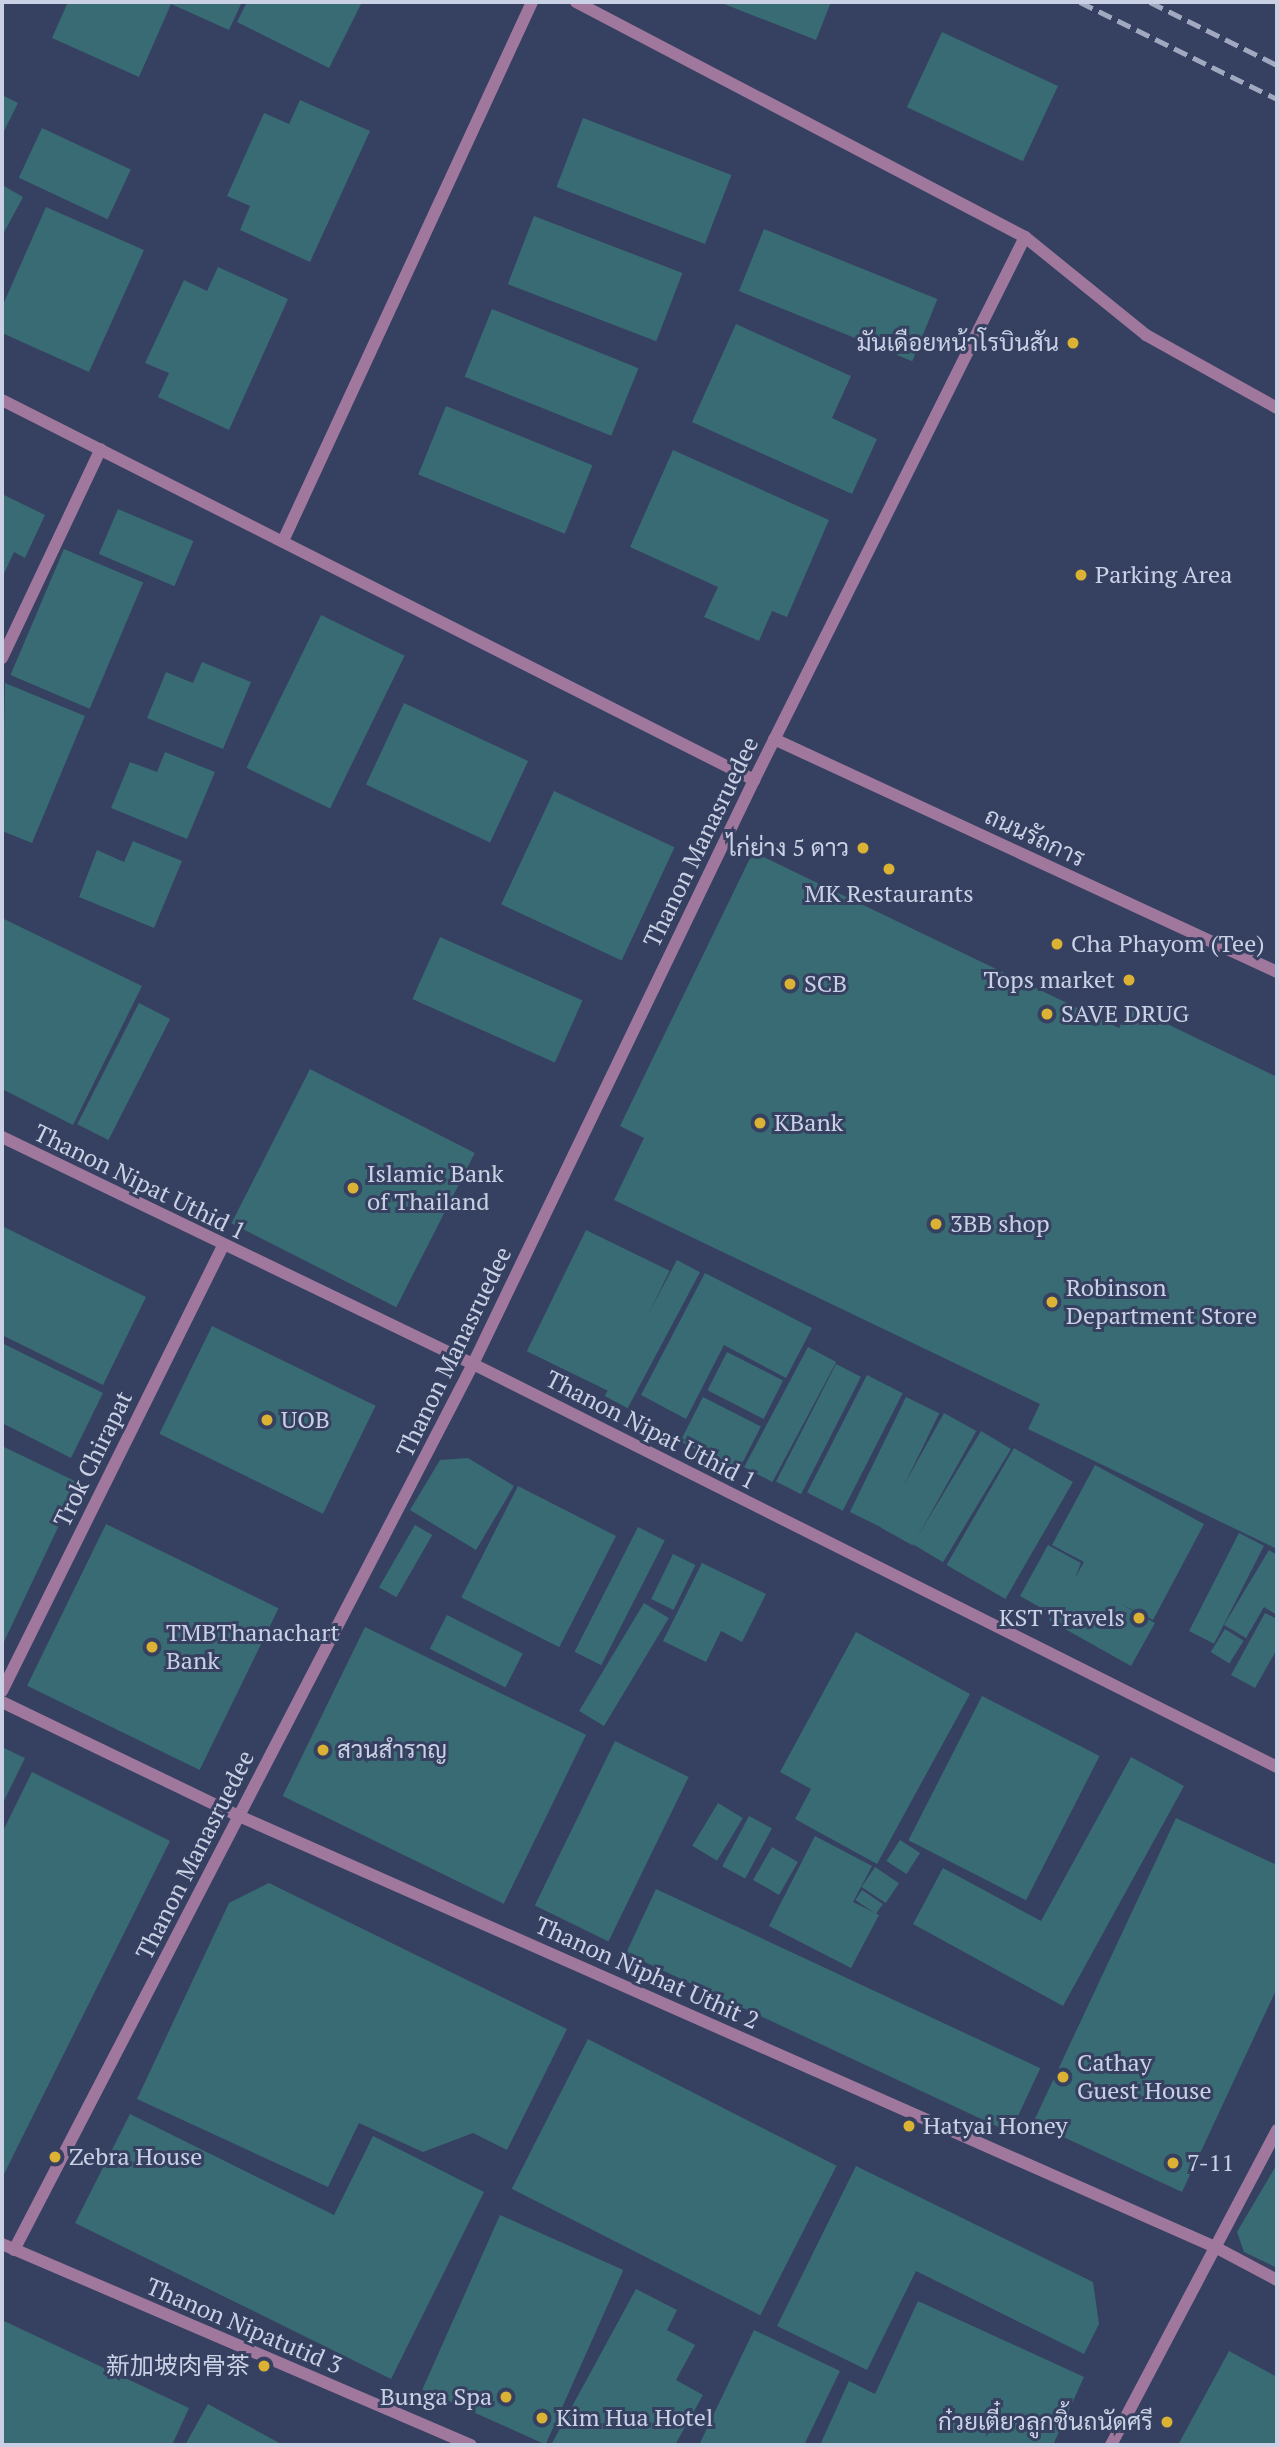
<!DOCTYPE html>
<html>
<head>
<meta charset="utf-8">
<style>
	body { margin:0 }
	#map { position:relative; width:1279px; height:2447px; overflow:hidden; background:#364060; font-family:"PT Serif","Noto Sans SC",Sarabun,serif }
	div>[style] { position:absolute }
	.building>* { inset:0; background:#386b73; transform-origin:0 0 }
	.minor>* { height:12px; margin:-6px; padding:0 6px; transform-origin:6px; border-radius:6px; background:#a1789d }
	.rail>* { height:5px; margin-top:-2.5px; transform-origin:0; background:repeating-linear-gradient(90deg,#a1a9c0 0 14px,transparent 0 21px) }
	.dots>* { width:19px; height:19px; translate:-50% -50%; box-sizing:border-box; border:4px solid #364060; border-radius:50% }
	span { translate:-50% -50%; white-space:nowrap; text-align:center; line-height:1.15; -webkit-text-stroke:6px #364060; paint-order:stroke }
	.poi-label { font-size:24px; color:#cad1e5 }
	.right { translate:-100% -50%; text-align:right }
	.left { translate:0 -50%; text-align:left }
	.street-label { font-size:24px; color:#cad1e5 }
	.frame { position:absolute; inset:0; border:4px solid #cad1e5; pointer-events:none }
</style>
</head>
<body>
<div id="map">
	<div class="building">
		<div style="clip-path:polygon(68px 2px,242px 2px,229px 30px,171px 4px,139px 77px,52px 38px)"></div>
		<div style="clip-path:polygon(247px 2px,362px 2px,329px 68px,237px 22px)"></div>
		<div style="clip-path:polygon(719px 2px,831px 2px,816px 40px)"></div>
		<div style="left:942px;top:32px;width:128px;height:83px;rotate:25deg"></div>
		<div style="clip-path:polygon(2px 95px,18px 103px,2px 135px)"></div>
		<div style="clip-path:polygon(300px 100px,370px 131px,310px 262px,240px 230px,250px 206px,227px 196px,264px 113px,289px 124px)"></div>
		<div style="left:583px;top:118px;width:159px;height:74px;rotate:21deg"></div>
		<div style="left:42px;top:128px;width:98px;height:55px;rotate:25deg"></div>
		<div style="clip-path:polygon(2px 185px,23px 197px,2px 236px)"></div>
		<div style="clip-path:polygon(46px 207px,144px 250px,89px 372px,2px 333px,2px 307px)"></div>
		<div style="left:534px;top:216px;width:159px;height:73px;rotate:21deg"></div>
		<div style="left:764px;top:229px;width:187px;height:67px;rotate:22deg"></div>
		<div style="clip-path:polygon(218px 267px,288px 299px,229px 430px,158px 397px,169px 373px,145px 363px,184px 280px,207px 291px)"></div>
		<div style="left:492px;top:309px;width:158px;height:73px;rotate:22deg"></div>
		<div style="clip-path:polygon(736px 324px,851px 376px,832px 418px,877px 439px,852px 494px,692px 422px)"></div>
		<div style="left:446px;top:406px;width:158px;height:74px;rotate:22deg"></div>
		<div style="clip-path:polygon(673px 450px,829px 520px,787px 617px,772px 611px,759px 641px,704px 617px,718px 587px,630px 547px)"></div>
		<div style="clip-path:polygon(2px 494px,45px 515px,25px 558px,14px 552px,2px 578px)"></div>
		<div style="left:118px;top:509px;width:82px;height:49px;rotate:23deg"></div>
		<div style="left:64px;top:549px;width:86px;height:137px;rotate:23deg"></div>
		<div style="left:321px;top:615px;width:93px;height:170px;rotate:26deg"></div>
		<div style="clip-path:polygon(202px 662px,251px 682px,223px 749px,147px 718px,166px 672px,193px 683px)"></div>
		<div style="clip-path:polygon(5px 683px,85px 716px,32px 843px,2px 831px)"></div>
		<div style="left:404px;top:703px;width:137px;height:90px;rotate:25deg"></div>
		<div style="clip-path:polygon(165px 752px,215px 772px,187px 839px,111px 808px,130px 762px,157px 772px)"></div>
		<div style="left:554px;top:791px;width:133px;height:125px;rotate:25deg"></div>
		<div style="clip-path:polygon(133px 841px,182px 861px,154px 928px,79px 897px,97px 850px,124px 862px)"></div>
		<div style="clip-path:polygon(753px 852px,1119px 1028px,1130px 1006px,1277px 1077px,1277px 1549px,1028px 1429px,1040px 1404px,614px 1200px,644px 1138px,620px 1126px)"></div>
		<div style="clip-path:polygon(2px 918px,142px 986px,73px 1125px,2px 1089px)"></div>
		<div style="left:440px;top:937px;width:156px;height:68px;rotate:24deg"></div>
		<div style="left:139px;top:1003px;width:35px;height:136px;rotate:27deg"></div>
		<div style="left:310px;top:1069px;width:185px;height:173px;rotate:27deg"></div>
		<div style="clip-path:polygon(2px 1226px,146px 1297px,103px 1385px,2px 1335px)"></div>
		<div style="left:586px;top:1230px;width:93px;height:135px;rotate:26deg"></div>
		<div style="left:677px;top:1260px;width:26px;height:154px;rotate:28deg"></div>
		<div style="clip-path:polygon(705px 1273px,812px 1328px,786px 1378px,724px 1345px,686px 1419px,641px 1395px)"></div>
		<div style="left:212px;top:1326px;width:182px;height:120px;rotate:26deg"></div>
		<div style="clip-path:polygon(2px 1343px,103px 1393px,71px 1458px,2px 1423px)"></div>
		<div style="left:808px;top:1347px;width:32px;height:136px;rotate:28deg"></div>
		<div style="left:727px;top:1352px;width:63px;height:43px;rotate:27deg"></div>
		<div style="left:836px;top:1364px;width:28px;height:132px;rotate:27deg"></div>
		<div style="left:867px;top:1375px;width:40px;height:132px;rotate:27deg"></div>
		<div style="left:703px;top:1397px;width:65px;height:50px;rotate:27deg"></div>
		<div style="left:906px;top:1397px;width:37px;height:128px;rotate:26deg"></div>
		<div style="left:944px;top:1413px;width:37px;height:131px;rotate:29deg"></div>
		<div style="left:981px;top:1431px;width:35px;height:132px;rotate:31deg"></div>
		<div style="clip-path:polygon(2px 1446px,79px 1483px,2px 1646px)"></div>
		<div style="left:1014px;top:1448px;width:68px;height:135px;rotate:30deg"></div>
		<div style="clip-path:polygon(468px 1458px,514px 1486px,476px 1550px,410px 1510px,440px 1460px)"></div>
		<div style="clip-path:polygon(1095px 1465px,1204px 1524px,1153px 1620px,1119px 1603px,1155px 1623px,1131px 1666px,1049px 1620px,1052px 1614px,1020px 1596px,1048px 1545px,1081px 1563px,1075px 1578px,1084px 1562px,1052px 1545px)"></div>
		<div style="left:518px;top:1486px;width:110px;height:125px;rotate:27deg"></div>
		<div style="left:106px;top:1524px;width:192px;height:180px;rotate:26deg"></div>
		<div style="left:415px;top:1525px;width:20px;height:72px;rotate:30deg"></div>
		<div style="left:638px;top:1527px;width:30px;height:140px;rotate:27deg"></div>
		<div style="left:1239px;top:1533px;width:28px;height:110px;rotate:27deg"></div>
		<div style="clip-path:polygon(1269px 1550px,1277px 1555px,1277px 1615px,1264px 1607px,1246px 1638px,1224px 1625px)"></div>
		<div style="left:673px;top:1554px;width:25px;height:50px;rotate:26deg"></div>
		<div style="clip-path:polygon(702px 1563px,766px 1594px,742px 1642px,721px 1631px,706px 1662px,663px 1641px)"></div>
		<div style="left:644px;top:1603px;width:29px;height:126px;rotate:31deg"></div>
		<div style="clip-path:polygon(1265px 1613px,1277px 1619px,1277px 1649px,1255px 1688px,1231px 1675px)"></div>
		<div style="left:447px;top:1615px;width:85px;height:38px;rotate:27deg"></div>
		<div style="left:365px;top:1627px;width:246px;height:188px;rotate:26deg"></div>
		<div style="left:1225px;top:1629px;width:22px;height:27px;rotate:32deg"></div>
		<div style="clip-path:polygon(856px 1632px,970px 1694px,877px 1864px,795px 1819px,811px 1789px,780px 1772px)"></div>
		<div style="left:982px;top:1696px;width:132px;height:162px;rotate:27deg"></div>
		<div style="left:615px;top:1741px;width:82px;height:183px;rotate:26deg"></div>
		<div style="clip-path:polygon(2px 1747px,25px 1758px,2px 1805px)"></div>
		<div style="clip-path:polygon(1131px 1757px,1184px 1786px,1063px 2006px,913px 1924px,943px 1868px,1041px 1921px)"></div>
		<div style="clip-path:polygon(32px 1772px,170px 1841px,2px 2178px,2px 1833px)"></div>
		<div style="left:718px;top:1803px;width:29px;height:50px;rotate:31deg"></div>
		<div style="left:749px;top:1816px;width:26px;height:57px;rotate:28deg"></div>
		<div style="clip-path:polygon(1176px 1818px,1277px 1865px,1277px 1988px,1182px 2192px,1033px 2123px)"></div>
		<div style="clip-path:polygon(815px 1836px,872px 1866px,853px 1902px,879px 1915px,851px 1968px,769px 1926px)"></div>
		<div style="left:900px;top:1840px;width:24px;height:25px;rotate:33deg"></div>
		<div style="left:772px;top:1847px;width:30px;height:38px;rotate:30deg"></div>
		<div style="left:875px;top:1867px;width:29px;height:24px;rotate:34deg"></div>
		<div style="clip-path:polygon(269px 1883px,567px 2029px,507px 2150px,473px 2133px,423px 2152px,359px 2123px,328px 2187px,137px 2099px,229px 1903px)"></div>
		<div style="left:656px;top:1889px;width:424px;height:71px;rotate:25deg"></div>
		<div style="left:862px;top:1890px;width:25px;height:12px;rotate:34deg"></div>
		<div style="left:588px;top:2039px;width:279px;height:168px;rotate:27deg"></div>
		<div style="clip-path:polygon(130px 2114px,334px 2215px,373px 2136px,484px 2192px,391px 2379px,75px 2223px)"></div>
		<div style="clip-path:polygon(1277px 2164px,1277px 2268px,1244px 2252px,1237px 2232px)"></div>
		<div style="clip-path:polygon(856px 2166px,1093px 2282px,1099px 2324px,1084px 2354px,916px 2271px,867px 2370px,777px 2326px)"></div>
		<div style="left:500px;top:2215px;width:135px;height:191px;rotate:24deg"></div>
		<div style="clip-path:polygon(636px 2289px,677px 2310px,667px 2330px,695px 2345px,676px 2380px,703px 2395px,675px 2445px,551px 2445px)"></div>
		<div style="clip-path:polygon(918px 2301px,1084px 2377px,1053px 2445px,820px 2445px,849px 2381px,875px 2394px)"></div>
		<div style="clip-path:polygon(2px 2320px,189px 2408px,172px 2445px,2px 2445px)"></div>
		<div style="clip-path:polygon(754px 2330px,840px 2371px,804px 2445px,699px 2445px)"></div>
		<div style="clip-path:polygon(1229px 2351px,1277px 2377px,1277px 2445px,1178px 2445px)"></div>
		<div style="clip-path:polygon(208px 2404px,283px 2445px,185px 2445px)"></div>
	</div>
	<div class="minor">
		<div style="left:576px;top:2px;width:507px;rotate:27.63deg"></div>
		<div style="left:1025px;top:237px;width:156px;rotate:39deg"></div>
		<div style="left:1146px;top:335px;width:150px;rotate:29.1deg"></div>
		<div style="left:2px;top:400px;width:843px;rotate:26.81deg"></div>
		<div style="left:283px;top:541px;width:594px;rotate:-65.2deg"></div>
		<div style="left:2px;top:658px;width:231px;rotate:-64.7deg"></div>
		<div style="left:774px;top:739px;width:554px;rotate:24.85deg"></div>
		<div style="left:2px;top:1137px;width:523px;rotate:25.73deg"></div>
		<div style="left:473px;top:1364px;width:899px;rotate:26.62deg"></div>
		<div style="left:2px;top:1691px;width:496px;rotate:-63.6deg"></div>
		<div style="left:2px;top:1702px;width:263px;rotate:25.7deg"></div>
		<div style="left:239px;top:1816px;width:1067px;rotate:23.83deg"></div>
		<div style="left:1215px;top:2247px;width:70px;rotate:28deg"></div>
		<div style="left:2px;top:2244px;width:510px;rotate:23.2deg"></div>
		<div style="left:14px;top:2250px;width:998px;rotate:-62.61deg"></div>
		<div style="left:473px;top:1364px;width:648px;rotate:-64.3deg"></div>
		<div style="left:754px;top:780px;width:607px;rotate:-63.48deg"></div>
		<div style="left:1111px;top:2445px;width:356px;rotate:-62.2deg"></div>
	</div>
	<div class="rail">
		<div style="left:1080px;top:2px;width:220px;rotate:26.2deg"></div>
		<div style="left:1150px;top:2px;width:142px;rotate:26.4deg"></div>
	</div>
	<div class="dots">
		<div style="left:1073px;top:343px;background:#dbb233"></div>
		<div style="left:1081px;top:575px;background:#dbb233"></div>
		<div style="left:863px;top:848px;background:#dbb233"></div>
		<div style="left:889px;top:869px;background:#dbb233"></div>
		<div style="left:1057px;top:944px;background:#dbb233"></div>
		<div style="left:1129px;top:980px;background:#dbb233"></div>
		<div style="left:790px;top:984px;background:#dbb233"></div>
		<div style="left:1047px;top:1014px;background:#dbb233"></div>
		<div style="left:760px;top:1123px;background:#dbb233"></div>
		<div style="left:353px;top:1188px;background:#dbb233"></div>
		<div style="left:936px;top:1224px;background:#dbb233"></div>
		<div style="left:1052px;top:1302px;background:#dbb233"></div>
		<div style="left:267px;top:1420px;background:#dbb233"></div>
		<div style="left:1139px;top:1618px;background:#dbb233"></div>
		<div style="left:152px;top:1647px;background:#dbb233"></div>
		<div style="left:323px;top:1750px;background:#dbb233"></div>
		<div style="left:1063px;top:2077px;background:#dbb233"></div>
		<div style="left:909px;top:2126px;background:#dbb233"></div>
		<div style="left:55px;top:2157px;background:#dbb233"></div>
		<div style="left:1173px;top:2163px;background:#dbb233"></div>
		<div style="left:264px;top:2366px;background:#dbb233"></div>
		<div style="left:506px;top:2397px;background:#dbb233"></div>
		<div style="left:542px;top:2418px;background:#dbb233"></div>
		<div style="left:1167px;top:2422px;background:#dbb233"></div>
	</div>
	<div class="poi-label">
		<span class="right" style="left:1059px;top:343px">มันเดือยหน้าโรบินสัน</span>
		<span class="left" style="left:1095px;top:575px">Parking Area</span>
		<span class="right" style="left:849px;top:848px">ไก่ย่าง 5 ดาว</span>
		<span style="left:889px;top:894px">MK Restaurants</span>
		<span class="left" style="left:1071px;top:944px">Cha Phayom (Tee)</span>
		<span class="right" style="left:1115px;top:980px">Tops market</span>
		<span class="left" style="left:804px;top:984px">SCB</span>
		<span class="left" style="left:1061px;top:1014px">SAVE DRUG</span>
		<span class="left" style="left:774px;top:1123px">KBank</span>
		<span class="left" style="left:367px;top:1188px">Islamic Bank<br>of Thailand</span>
		<span class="left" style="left:950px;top:1224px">3BB shop</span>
		<span class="left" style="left:1066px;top:1302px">Robinson<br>Department Store</span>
		<span class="left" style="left:281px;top:1420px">UOB</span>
		<span class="right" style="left:1125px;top:1618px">KST Travels</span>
		<span class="left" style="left:166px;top:1647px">TMBThanachart<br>Bank</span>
		<span class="left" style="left:337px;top:1750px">สวนสำราญ</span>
		<span class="left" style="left:1077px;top:2077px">Cathay<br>Guest House</span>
		<span class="left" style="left:923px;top:2126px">Hatyai Honey</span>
		<span class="left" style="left:69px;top:2157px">Zebra House</span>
		<span class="left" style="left:1187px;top:2163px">7-11</span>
		<span class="right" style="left:250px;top:2366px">新加坡肉骨茶</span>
		<span class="right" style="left:492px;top:2397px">Bunga Spa</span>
		<span class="left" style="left:556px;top:2418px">Kim Hua Hotel</span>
		<span class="right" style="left:1153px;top:2422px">ก๋วยเตี๋ยวลูกชิ้นถนัดศรี</span>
	</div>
	<div class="street-label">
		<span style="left:1035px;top:837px;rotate:25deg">ถนนรัถการ</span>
		<span style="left:701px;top:842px;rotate:-64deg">Thanon Manasruedee</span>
		<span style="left:140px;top:1182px;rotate:26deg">Thanon Nipat Uthid 1</span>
		<span style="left:454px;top:1352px;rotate:-64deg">Thanon Manasruedee</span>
		<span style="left:651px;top:1430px;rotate:27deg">Thanon Nipat Uthid 1</span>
		<span style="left:93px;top:1459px;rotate:-64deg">Trok Chirapat</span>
		<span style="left:195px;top:1855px;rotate:-63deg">Thanon Manasruedee</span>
		<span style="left:647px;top:1973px;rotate:24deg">Thanon Niphat Uthit 2</span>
		<span style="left:244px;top:2326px;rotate:23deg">Thanon Nipatutid 3</span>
	</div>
	<div class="frame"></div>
</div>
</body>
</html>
